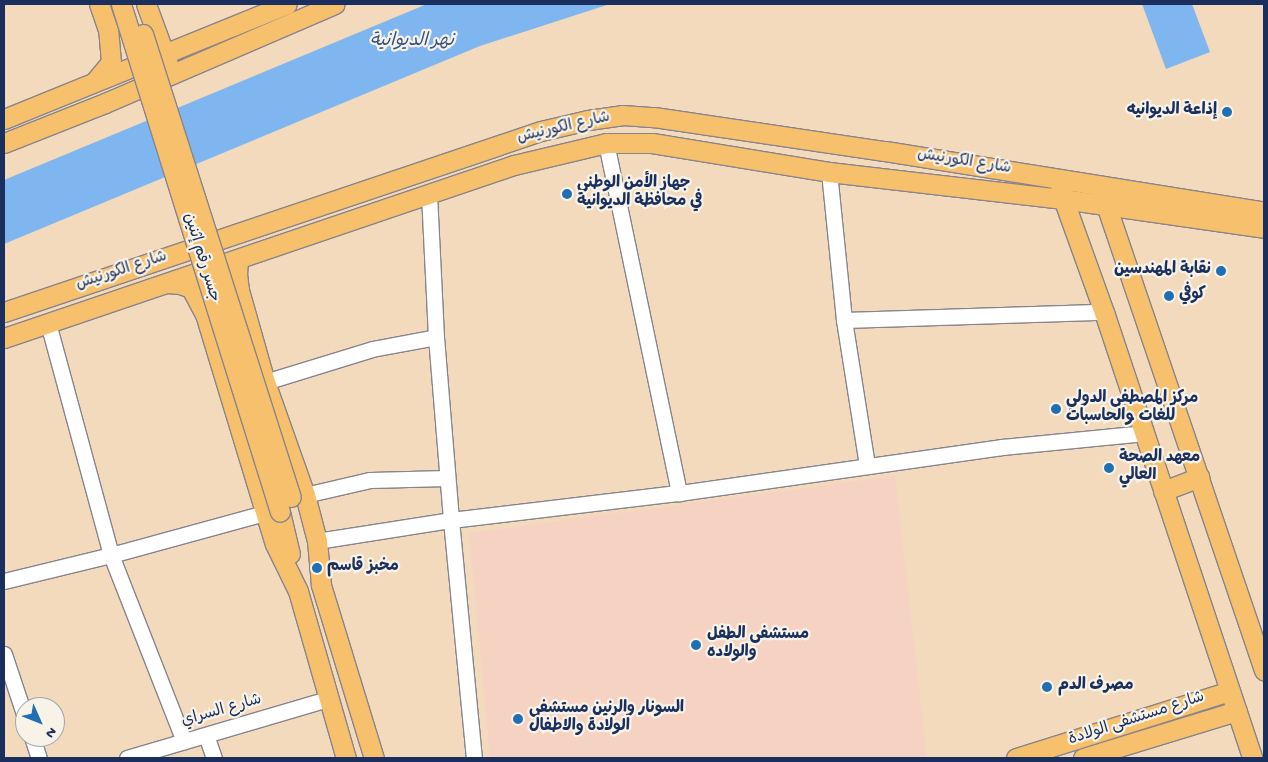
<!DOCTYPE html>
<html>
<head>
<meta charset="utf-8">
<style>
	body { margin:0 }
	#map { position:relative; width:1268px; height:762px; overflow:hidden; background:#f3dabc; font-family:"Gochi Hand","Playpen Sans Arabic",sans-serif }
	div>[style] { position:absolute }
	.built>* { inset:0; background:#f6d2c3 }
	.water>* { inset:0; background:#80b6ef }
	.roads { filter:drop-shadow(1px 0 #87848d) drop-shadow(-1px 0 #87848d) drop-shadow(0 1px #87848d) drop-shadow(0 -1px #87848d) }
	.minor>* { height:15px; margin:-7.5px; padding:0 7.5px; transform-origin:7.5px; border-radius:7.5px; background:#fff }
	.major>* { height:19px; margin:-9.5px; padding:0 9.5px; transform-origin:9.5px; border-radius:9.5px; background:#f7c06c }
	.bridges { filter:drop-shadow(1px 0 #87848d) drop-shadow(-1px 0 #87848d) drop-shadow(0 1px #87848d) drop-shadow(0 -1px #87848d) }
	.major-bridge>* { height:19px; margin:-9.5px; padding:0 9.5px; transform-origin:9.5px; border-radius:9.5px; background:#f7c06c }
	.dots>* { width:14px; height:14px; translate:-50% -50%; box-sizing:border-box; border:2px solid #f7f3e8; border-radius:50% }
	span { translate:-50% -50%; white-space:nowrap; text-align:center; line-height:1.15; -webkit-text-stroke:4.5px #f7f3e8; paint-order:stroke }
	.poi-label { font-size:16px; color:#1b2f5e; font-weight:700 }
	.right { translate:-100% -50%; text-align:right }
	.left { translate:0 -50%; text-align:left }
	.street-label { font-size:16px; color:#1b2f5e }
	.water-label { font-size:18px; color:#345182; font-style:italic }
	.frame { position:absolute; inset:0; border:5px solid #1b2f5e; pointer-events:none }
	.north { position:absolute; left:15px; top:697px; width:50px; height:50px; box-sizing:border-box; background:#f7f3e8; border:1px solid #9fa5b1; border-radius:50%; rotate:134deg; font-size:14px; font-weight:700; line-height:20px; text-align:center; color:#1b2f5e }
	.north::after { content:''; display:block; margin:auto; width:18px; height:22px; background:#1f6fb2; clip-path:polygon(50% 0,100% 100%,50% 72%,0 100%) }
</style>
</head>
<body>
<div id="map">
	<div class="built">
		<div style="clip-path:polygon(895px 476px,927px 758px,490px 758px,469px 533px)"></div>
	</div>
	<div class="water">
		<div style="clip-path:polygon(427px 4px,610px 4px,480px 46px,4px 244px,4px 180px)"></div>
		<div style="clip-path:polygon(1142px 4px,1192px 4px,1210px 52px,1166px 69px)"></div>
	</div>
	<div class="roads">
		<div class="minor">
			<div style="left:606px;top:143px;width:358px;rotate:78.2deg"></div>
			<div style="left:829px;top:172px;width:149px;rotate:84.2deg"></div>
			<div style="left:844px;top:320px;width:148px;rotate:81deg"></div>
			<div style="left:429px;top:194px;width:143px;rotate:87.2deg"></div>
			<div style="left:436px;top:337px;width:184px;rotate:85.3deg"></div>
			<div style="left:451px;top:520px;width:239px;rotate:84.5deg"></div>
			<div style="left:844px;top:320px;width:260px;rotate:-1.8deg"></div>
			<div style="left:48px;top:323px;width:240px;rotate:74.8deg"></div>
			<div style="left:111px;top:555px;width:200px;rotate:68.6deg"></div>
			<div style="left:265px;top:382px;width:112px;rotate:-17.1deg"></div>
			<div style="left:372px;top:349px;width:65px;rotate:-10.6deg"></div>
			<div style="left:305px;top:495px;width:67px;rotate:-13deg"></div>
			<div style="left:370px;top:480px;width:77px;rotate:-1.5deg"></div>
			<div style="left:317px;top:541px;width:136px;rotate:-8.9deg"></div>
			<div style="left:451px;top:520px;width:230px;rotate:-6.8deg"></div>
			<div style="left:679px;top:493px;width:326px;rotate:-8.1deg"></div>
			<div style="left:1002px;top:447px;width:144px;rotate:-5.6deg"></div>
			<div style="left:4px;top:581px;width:110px;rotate:-13.7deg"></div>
			<div style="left:111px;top:555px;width:160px;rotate:-15.3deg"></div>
			<div style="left:4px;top:654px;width:66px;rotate:71.6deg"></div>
			<div style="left:206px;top:735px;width:24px;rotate:71deg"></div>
			<div style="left:32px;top:737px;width:22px;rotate:72deg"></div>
			<div style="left:127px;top:758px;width:209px;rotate:-16.4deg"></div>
		</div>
		<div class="major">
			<div style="left:146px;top:4px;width:64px;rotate:69.9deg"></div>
			<div style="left:96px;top:80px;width:23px;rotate:-50deg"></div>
			<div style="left:111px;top:62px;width:32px;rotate:-95deg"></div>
			<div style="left:108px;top:30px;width:28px;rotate:-109deg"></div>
			<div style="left:4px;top:119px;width:305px;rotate:-22.1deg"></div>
			<div style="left:4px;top:143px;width:109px;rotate:-21.6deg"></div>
			<div style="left:105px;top:103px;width:250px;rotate:-23.3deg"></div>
			<div style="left:1060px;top:190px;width:130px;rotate:70.2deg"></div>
			<div style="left:1104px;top:312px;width:470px;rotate:71.6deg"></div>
			<div style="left:1103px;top:196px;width:501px;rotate:71.24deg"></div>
			<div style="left:238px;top:260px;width:14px;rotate:94deg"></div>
			<div style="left:237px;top:274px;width:16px;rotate:83deg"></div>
			<div style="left:239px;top:290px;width:96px;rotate:74.2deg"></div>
			<div style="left:265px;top:382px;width:120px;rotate:70.5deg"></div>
			<div style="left:305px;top:495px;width:48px;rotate:75.4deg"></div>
			<div style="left:317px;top:541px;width:44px;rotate:84.8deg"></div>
			<div style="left:321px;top:585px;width:181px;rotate:73deg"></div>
			<div style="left:167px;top:283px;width:13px;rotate:4deg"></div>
			<div style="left:180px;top:284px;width:12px;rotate:20deg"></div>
			<div style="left:191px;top:288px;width:30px;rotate:62deg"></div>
			<div style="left:205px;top:314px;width:240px;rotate:73.1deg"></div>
			<div style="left:275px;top:544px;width:52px;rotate:63.9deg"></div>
			<div style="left:298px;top:591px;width:174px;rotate:74deg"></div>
			<div style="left:4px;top:312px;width:567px;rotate:-18.63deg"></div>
			<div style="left:541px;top:131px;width:48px;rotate:-13.2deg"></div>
			<div style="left:588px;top:120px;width:34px;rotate:-8deg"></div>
			<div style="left:622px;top:115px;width:32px;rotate:4deg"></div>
			<div style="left:654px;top:117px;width:233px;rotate:8.4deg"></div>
			<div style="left:885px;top:151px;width:384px;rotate:9.1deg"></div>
			<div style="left:4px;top:338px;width:539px;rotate:-18.74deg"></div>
			<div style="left:514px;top:165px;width:95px;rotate:-13.4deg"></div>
			<div style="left:606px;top:143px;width:46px"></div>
			<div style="left:652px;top:143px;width:179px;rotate:9.3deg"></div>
			<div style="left:829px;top:172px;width:236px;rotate:6.6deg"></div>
			<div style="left:1063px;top:199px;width:203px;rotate:8.2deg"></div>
			<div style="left:1163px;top:491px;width:39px;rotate:-21deg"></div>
			<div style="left:280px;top:512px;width:43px;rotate:76.6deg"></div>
			<div style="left:1016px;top:758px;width:224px;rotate:-17.4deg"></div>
			<div style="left:1083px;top:758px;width:161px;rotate:-17deg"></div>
		</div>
	</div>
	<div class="bridges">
		<div class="major-bridge">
			<div style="left:121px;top:4px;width:532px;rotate:72.62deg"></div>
			<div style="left:143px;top:34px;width:486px;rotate:72.3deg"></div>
		</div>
	</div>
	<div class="dots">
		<div style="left:1227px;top:112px;background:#1f6fb2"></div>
		<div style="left:567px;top:194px;background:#1f6fb2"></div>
		<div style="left:1221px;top:271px;background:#1f6fb2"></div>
		<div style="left:1169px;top:296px;background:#1f6fb2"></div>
		<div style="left:1056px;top:409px;background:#1f6fb2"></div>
		<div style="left:1109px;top:468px;background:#1f6fb2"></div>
		<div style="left:317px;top:568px;background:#1f6fb2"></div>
		<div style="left:696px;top:645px;background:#1f6fb2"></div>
		<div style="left:1047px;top:687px;background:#1f6fb2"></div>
		<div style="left:518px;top:719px;background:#1f6fb2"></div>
	</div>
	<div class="poi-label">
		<span class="right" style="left:1217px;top:112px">إذاعة الديوانيه</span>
		<span class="left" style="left:577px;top:194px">جهاز الأمن الوطني<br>في محافظة الديوانية</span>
		<span class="right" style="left:1211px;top:271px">نقابة المهندسين</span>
		<span class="left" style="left:1179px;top:296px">كوفي</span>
		<span class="left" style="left:1066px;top:409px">مركز المصطفى الدولي<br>للغات والحاسبات</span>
		<span class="left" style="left:1119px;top:468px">معهد الصحة<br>العالي</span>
		<span class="left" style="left:327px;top:568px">مخبز قاسم</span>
		<span class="left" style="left:707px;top:645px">مستشفى الطفل<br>والولاده</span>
		<span class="left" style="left:1058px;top:687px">مصرف الدم</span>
		<span class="left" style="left:529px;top:719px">السونار والرنين مستشفى<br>الولادة والاطفال</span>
	</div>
	<div class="street-label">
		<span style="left:564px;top:129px;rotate:-13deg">شارع الكورنيش</span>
		<span style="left:964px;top:163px;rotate:9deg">شارع الكورنيش</span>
		<span style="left:200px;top:258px;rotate:73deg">جسر رقم إثنين</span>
		<span style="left:122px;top:272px;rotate:-18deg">شارع الكورنيش</span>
		<span style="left:222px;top:712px;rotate:-16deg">شارع السراي</span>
		<span style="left:1137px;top:720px;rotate:-18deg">شارع مستشفى الولادة</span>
	</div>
	<div class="water-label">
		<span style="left:412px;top:42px">نهر الديوانية</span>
	</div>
	<div class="frame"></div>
	<div class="north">N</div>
</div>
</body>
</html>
